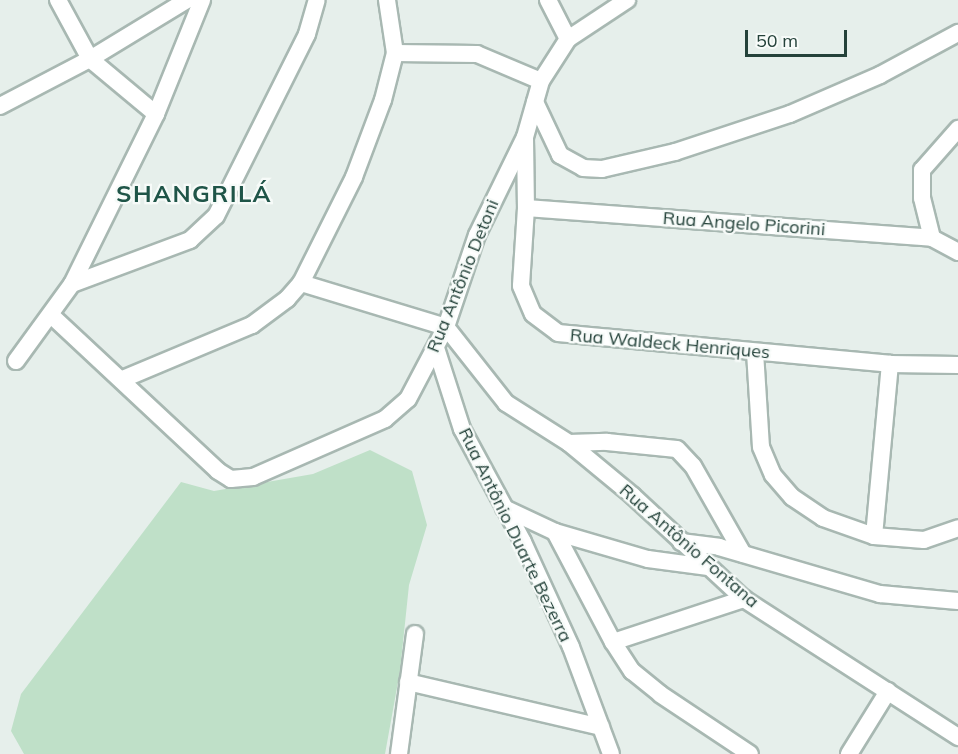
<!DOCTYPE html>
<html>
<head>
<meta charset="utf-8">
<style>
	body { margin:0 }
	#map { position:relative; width:958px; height:754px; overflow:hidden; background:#e6efeb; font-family:Mulish,sans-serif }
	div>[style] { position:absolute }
	.green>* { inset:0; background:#bfe0c8 }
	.roads { filter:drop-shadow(2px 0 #a8b8b2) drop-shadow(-2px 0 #a8b8b2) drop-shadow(0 2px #a8b8b2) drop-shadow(0 -2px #a8b8b2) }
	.minor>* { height:16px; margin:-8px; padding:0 8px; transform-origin:8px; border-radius:8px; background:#fff }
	span { translate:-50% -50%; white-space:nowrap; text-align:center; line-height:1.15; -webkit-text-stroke:4.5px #f7fbf9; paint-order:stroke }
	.street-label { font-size:18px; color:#24423a }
	.district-label { font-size:24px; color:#1f5548; font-weight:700; letter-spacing:1.5px }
	.scale { position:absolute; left:745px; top:30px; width:102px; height:27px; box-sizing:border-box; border:3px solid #24423a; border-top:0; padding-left:8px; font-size:18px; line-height:21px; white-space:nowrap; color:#24423a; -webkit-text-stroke:4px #f7fbf9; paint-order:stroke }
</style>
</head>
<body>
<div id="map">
	<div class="green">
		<div style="clip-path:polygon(370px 450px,412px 471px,427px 525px,409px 585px,400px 671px,385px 754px,24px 754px,11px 731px,21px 694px,181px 482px,214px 491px,313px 474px)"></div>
	</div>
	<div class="roads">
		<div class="minor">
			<div style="left:58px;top:0;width:67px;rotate:61.5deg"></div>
			<div style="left:90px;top:59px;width:86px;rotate:39.8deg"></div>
			<div style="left:548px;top:0;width:44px;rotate:62.9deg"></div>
			<div style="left:395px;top:53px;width:82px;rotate:0.7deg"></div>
			<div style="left:477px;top:54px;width:69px;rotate:22.9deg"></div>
			<div style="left:535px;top:102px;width:59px;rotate:64.7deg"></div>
			<div style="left:560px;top:155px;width:26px;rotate:29deg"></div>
			<div style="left:583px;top:168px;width:19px;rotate:3deg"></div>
			<div style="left:602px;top:169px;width:75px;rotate:-13.1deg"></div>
			<div style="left:675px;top:152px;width:121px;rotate:-18.3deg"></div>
			<div style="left:790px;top:114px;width:98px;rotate:-23.4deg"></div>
			<div style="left:880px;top:75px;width:89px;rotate:-28.3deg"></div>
			<div style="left:0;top:106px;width:102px;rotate:-27.6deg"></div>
			<div style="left:90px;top:59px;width:114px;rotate:-31.3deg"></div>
			<div style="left:525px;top:138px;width:70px;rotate:89.2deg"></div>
			<div style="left:526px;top:208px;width:78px;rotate:93.7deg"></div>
			<div style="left:521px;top:286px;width:30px;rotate:67deg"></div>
			<div style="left:533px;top:314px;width:31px;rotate:37deg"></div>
			<div style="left:558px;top:333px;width:333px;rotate:5.3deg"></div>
			<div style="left:890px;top:364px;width:68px;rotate:0.8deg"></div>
			<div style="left:526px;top:208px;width:407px;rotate:4.2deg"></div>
			<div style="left:932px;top:238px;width:30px;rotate:28deg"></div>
			<div style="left:932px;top:238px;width:41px;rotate:-104deg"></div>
			<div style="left:922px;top:198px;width:28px;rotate:-90deg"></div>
			<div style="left:922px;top:170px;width:55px;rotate:-48.7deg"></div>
			<div style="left:301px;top:283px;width:152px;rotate:16.9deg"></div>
			<div style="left:72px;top:284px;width:126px;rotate:-20.4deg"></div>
			<div style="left:190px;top:240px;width:35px;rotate:-43deg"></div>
			<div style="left:216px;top:216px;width:203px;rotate:-63.4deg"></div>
			<div style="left:307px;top:34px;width:35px;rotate:-74deg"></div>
			<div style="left:52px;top:316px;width:227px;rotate:43deg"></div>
			<div style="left:218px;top:471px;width:15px;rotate:32deg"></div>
			<div style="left:231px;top:479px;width:22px;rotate:-5deg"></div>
			<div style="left:253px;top:477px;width:144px;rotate:-23.7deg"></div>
			<div style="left:385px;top:419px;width:30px;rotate:-41deg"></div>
			<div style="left:408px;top:399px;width:81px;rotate:-62.2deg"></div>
			<div style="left:446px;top:327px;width:97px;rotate:-71.4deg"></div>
			<div style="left:477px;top:235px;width:109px;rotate:-63.9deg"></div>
			<div style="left:525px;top:137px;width:58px;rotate:-74.1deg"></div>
			<div style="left:541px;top:81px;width:50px;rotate:-57.3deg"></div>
			<div style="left:568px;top:39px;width:71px;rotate:-33.5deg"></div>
			<div style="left:446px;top:327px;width:97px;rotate:51.7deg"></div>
			<div style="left:506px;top:403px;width:75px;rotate:32.4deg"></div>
			<div style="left:569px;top:443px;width:83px;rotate:39.6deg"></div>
			<div style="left:633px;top:496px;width:151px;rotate:42.9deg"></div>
			<div style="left:744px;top:599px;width:255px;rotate:32.8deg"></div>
			<div style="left:436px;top:348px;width:85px;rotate:72.2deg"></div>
			<div style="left:462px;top:429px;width:128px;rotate:61.6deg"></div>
			<div style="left:523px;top:542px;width:115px;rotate:65.4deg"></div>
			<div style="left:571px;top:647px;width:114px;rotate:69.5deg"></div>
			<div style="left:755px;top:352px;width:95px;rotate:86.4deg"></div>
			<div style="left:761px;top:447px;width:30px;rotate:67deg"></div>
			<div style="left:773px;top:475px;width:29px;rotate:49deg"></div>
			<div style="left:792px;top:497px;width:37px;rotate:34deg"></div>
			<div style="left:823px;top:518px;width:54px;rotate:19.4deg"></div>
			<div style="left:874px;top:536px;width:50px;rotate:4.6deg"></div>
			<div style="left:924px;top:540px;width:36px;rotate:-19deg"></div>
			<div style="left:16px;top:361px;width:95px;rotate:-54deg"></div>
			<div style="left:72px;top:284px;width:190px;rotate:-63.7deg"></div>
			<div style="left:156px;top:114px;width:123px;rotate:-68deg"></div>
			<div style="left:123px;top:379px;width:140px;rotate:-22.7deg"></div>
			<div style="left:252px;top:325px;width:44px;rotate:-36.6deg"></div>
			<div style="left:287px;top:299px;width:21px;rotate:-49deg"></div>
			<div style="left:301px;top:283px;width:119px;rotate:-63.4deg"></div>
			<div style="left:354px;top:177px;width:82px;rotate:-69.4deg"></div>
			<div style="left:383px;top:100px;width:49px;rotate:-75.7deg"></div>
			<div style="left:395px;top:53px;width:54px;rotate:-98.6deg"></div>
			<div style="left:569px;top:443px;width:38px;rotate:-2deg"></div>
			<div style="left:607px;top:442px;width:70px;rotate:5.7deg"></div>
			<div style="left:677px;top:449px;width:23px;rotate:47deg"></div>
			<div style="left:693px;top:466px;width:101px;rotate:60.4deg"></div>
			<div style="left:504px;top:508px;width:56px;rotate:25.2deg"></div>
			<div style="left:555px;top:532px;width:97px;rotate:16.2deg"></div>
			<div style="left:648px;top:559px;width:61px;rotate:7.6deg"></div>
			<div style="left:555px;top:532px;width:124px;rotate:62.2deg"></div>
			<div style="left:613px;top:642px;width:35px;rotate:57deg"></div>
			<div style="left:632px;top:671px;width:36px;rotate:39deg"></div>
			<div style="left:660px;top:694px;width:108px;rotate:33.7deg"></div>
			<div style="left:874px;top:536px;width:173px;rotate:-84.7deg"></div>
			<div style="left:681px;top:542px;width:38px;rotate:7deg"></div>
			<div style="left:719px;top:547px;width:168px;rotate:16.3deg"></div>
			<div style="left:880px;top:594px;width:78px;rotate:5.1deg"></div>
			<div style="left:613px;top:642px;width:138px;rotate:-18.2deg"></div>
			<div style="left:408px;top:682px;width:198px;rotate:13.1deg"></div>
			<div style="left:399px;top:754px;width:121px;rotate:-82.4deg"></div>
			<div style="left:849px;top:754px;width:74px;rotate:-58.2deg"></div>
		</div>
	</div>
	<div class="street-label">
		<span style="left:744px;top:224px;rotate:4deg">Rua Angelo Picorini</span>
		<span style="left:463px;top:276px;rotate:-68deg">Rua Antônio Detoni</span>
		<span style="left:670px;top:344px;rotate:5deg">Rua Waldeck Henriques</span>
		<span style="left:515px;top:535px;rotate:64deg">Rua Antônio Duarte Bezerra</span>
		<span style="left:689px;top:546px;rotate:41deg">Rua Antônio Fontana</span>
	</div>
	<div class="district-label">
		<span style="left:194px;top:194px">SHANGRILÁ</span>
	</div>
	<div class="scale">50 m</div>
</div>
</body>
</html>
